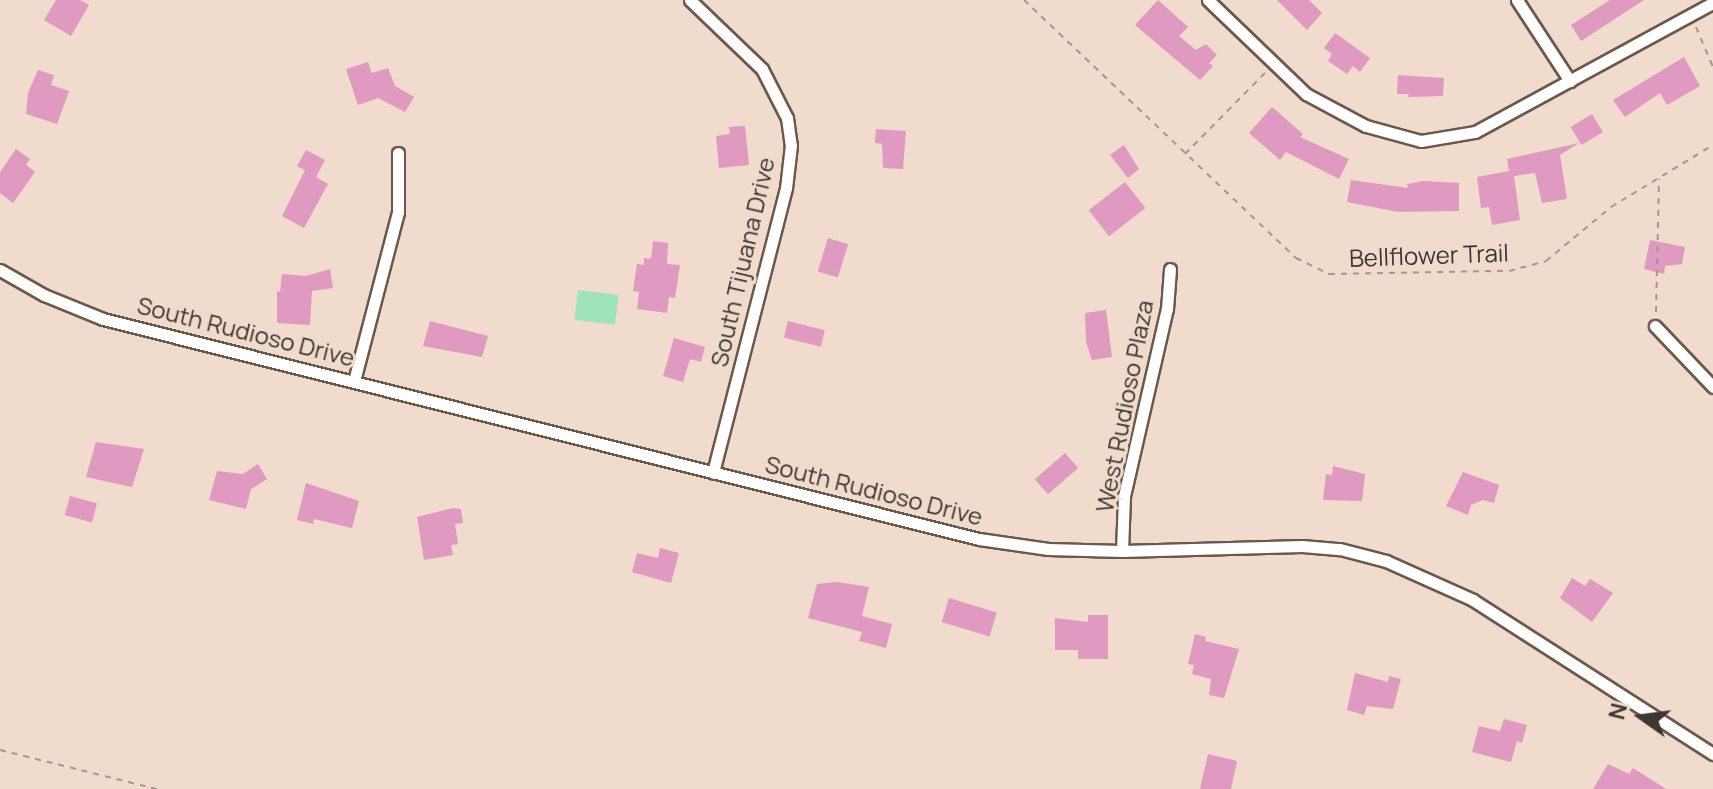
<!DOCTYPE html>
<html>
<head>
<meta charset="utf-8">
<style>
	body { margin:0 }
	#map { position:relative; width:1713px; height:789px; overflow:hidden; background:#f1dbcc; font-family:Manrope,sans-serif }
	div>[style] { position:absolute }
	.green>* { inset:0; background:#9fe4b9; transform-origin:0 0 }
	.building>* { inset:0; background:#e099c1; transform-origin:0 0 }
	.path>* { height:2px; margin-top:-1px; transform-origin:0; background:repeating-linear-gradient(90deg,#a7978b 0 6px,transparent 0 12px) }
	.roads { filter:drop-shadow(2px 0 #6b584b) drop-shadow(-2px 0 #6b584b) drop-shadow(0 2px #6b584b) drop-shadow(0 -2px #6b584b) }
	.minor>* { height:11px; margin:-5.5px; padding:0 5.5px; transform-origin:5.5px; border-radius:5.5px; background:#fff }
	span { translate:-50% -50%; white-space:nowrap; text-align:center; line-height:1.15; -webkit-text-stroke:6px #f1dbcc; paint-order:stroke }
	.street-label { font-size:24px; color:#3e3630 }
	.north { position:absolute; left:1601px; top:677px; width:80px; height:80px; -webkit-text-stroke:6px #f1dbcc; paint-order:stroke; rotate:284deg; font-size:22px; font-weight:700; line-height:32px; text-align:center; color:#3e3630 }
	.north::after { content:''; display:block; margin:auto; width:28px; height:36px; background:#3e3630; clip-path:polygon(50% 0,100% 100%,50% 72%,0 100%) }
</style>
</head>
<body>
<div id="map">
	<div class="green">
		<div style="left:578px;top:290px;width:41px;height:30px;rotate:7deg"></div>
	</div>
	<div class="building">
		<div style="clip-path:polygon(56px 0,80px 0,89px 5px,71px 36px,44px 20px)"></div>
		<div style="clip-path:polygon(1158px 0,1188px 27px,1179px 36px,1196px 50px,1206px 44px,1217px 55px,1209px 63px,1213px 66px,1200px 80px,1135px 25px)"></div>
		<div style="clip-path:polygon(1277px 0,1309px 0,1322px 13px,1307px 30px)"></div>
		<div style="clip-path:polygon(1610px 0,1644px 0,1581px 41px,1571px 25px)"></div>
		<div style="clip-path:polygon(1335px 33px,1370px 58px,1360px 72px,1353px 66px,1347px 74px,1328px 61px,1332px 54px,1324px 48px)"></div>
		<div style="clip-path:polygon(1684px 57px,1700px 86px,1667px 105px,1660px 93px,1625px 117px,1613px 100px)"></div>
		<div style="clip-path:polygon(368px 62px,372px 73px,388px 68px,395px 86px,414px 97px,405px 112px,378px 98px,358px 105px,346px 69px)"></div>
		<div style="clip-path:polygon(38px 70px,54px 75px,51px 85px,69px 91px,57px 124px,26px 114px,28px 93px)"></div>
		<div style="clip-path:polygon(1398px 75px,1444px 78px,1443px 96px,1408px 97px,1409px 94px,1397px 94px)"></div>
		<div style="clip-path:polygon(1272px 107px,1303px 134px,1300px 137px,1349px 159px,1339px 179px,1286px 152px,1280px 160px,1249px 133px)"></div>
		<div style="left:1592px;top:114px;width:21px;height:25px;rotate:59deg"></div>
		<div style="clip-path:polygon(745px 126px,749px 165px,719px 168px,716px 136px,730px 134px,729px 127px)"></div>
		<div style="clip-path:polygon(876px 129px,906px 131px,903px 169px,883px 168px,882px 144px,875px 143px)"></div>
		<div style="clip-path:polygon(1579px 143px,1560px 155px,1567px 199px,1542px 203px,1535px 173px,1514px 176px,1520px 220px,1492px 225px,1489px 207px,1481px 208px,1477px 177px,1509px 171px,1507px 159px)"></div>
		<div style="clip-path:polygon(1124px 145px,1139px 169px,1128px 178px,1110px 155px)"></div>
		<div style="clip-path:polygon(16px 149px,30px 159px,26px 165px,35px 172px,13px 203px,0 193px,0 172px)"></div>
		<div style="clip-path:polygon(306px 150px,325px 160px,316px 177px,328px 184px,304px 228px,282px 216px,305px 170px,297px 166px)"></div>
		<div style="clip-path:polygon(1351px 180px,1408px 188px,1407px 184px,1423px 181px,1459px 183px,1459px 211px,1398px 212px,1347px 202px)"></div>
		<div style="left:1125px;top:182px;width:33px;height:46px;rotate:52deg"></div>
		<div style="left:828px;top:238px;width:21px;height:35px;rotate:17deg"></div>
		<div style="clip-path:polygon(1650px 240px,1685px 247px,1682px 264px,1665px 266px,1664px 274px,1644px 269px)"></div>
		<div style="clip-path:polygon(653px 241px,668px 243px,667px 264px,680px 265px,675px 298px,669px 297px,667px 313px,637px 309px,639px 292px,633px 291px,637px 264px,644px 265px,644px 258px,651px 259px)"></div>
		<div style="clip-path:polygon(330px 269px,333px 288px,312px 291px,310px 325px,277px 323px,277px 291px,280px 292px,282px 274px,306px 276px)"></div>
		<div style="clip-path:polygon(1106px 310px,1112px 357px,1092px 360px,1086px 342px,1085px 313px)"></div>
		<div style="clip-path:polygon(430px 321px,488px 336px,482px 357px,423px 346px)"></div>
		<div style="left:788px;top:321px;width:38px;height:17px;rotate:14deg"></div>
		<div style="clip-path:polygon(674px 338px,705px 347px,701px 362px,690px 359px,683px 382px,663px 376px)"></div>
		<div style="clip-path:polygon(96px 442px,144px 449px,132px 487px,86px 477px)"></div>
		<div style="left:1065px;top:453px;width:20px;height:40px;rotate:49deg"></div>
		<div style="clip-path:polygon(258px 464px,267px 479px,251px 489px,246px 509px,209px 500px,217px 471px,243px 474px)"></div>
		<div style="clip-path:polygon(1333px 466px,1365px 474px,1362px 501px,1323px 500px,1326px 474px,1332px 475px)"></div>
		<div style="clip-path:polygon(1463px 472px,1499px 485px,1494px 503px,1483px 500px,1471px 505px,1468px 515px,1446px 506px)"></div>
		<div style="clip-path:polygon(306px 483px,359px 501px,352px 528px,314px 519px,313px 524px,297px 520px)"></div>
		<div style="left:70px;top:496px;width:28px;height:20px;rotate:15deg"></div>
		<div style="clip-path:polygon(453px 508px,461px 509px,463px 523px,455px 524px,458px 544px,451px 545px,453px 555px,424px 560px,417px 517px)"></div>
		<div style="clip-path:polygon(660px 548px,679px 553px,671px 583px,632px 572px,637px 553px,658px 558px)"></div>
		<div style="clip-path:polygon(1572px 578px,1585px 586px,1590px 579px,1613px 593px,1592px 622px,1560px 598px)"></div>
		<div style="clip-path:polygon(837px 582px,869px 587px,862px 616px,892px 624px,886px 648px,859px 641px,862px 632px,808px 618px,817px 584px)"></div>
		<div style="left:949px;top:598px;width:50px;height:25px;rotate:17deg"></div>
		<div style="clip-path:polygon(1088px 615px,1108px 615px,1108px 659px,1078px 659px,1078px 650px,1055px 650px,1055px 618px,1088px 622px)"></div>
		<div style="clip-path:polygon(1195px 634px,1206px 637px,1205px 641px,1239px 649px,1224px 698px,1209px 695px,1211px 679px,1192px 674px,1194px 665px,1188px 664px)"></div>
		<div style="clip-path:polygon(1355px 673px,1388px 682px,1389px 676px,1401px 679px,1393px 709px,1367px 706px,1364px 715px,1347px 710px)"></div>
		<div style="clip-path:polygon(1504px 719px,1527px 725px,1522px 743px,1517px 741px,1511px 762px,1472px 752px,1479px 726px,1500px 731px)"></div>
		<div style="clip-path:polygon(1208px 754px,1237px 761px,1231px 789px,1200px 789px)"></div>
		<div style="clip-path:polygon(1608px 764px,1629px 774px,1633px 768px,1666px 789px,1593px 789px)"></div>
	</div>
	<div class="path">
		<div style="left:1024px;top:0;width:375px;rotate:43.5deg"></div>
		<div style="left:1296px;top:258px;width:37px;rotate:26deg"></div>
		<div style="left:1329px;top:274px;width:180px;rotate:-1deg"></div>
		<div style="left:1509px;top:271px;width:38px;rotate:-15deg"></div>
		<div style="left:1546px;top:261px;width:85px;rotate:-39.7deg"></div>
		<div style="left:1611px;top:207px;width:119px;rotate:-31.3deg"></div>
		<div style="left:1696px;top:27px;width:43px;rotate:67deg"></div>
		<div style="left:1185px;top:154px;width:114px;rotate:-45.4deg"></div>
		<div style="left:1656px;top:312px;width:133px;rotate:-88.7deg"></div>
		<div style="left:0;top:750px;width:162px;rotate:14deg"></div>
	</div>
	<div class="roads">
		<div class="minor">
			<div style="left:690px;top:0;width:100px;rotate:43.8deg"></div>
			<div style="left:762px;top:69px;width:55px;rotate:63deg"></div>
			<div style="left:787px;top:118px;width:27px;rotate:82deg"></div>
			<div style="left:791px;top:145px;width:43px;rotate:96.6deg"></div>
			<div style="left:786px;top:188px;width:294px;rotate:104.4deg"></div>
			<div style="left:1208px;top:0;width:136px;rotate:43.8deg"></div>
			<div style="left:1306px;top:94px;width:68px;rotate:28.1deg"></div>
			<div style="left:1366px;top:126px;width:57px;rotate:15.3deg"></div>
			<div style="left:1421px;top:141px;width:55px;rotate:-9.5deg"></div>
			<div style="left:1475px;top:132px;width:271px;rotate:-28.5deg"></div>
			<div style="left:1517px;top:0;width:97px;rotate:56.8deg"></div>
			<div style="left:0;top:270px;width:51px;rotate:29.6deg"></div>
			<div style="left:44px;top:295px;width:64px;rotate:22.1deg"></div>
			<div style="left:103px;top:319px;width:903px;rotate:14.1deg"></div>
			<div style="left:979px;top:539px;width:70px;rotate:8.2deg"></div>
			<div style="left:1048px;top:549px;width:74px;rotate:1.5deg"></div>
			<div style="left:1122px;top:551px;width:180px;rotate:-1.6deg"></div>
			<div style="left:1302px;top:546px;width:38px;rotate:5deg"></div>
			<div style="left:1340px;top:549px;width:48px;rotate:14.6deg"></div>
			<div style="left:1386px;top:561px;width:95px;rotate:24.1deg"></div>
			<div style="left:1473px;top:600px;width:285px;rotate:32.7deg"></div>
			<div style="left:1655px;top:326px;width:84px;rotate:46.4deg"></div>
			<div style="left:354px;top:381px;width:175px;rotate:-75.4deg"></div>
			<div style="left:398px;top:212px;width:59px;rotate:-90deg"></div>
			<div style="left:1122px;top:551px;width:55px;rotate:-87.9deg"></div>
			<div style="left:1124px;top:496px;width:192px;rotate:-77.1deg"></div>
			<div style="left:1167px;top:309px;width:40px;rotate:-85.7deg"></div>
		</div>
	</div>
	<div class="street-label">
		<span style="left:1429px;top:255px;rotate:-2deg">Bellflower Trail</span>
		<span style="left:742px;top:262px;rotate:-77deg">South Tijuana Drive</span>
		<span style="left:246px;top:331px;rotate:14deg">South Rudioso Drive</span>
		<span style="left:1124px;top:406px;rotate:-79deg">West Rudioso Plaza</span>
		<span style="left:874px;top:490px;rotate:14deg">South Rudioso Drive</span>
	</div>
	<div class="north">N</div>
</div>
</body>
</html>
